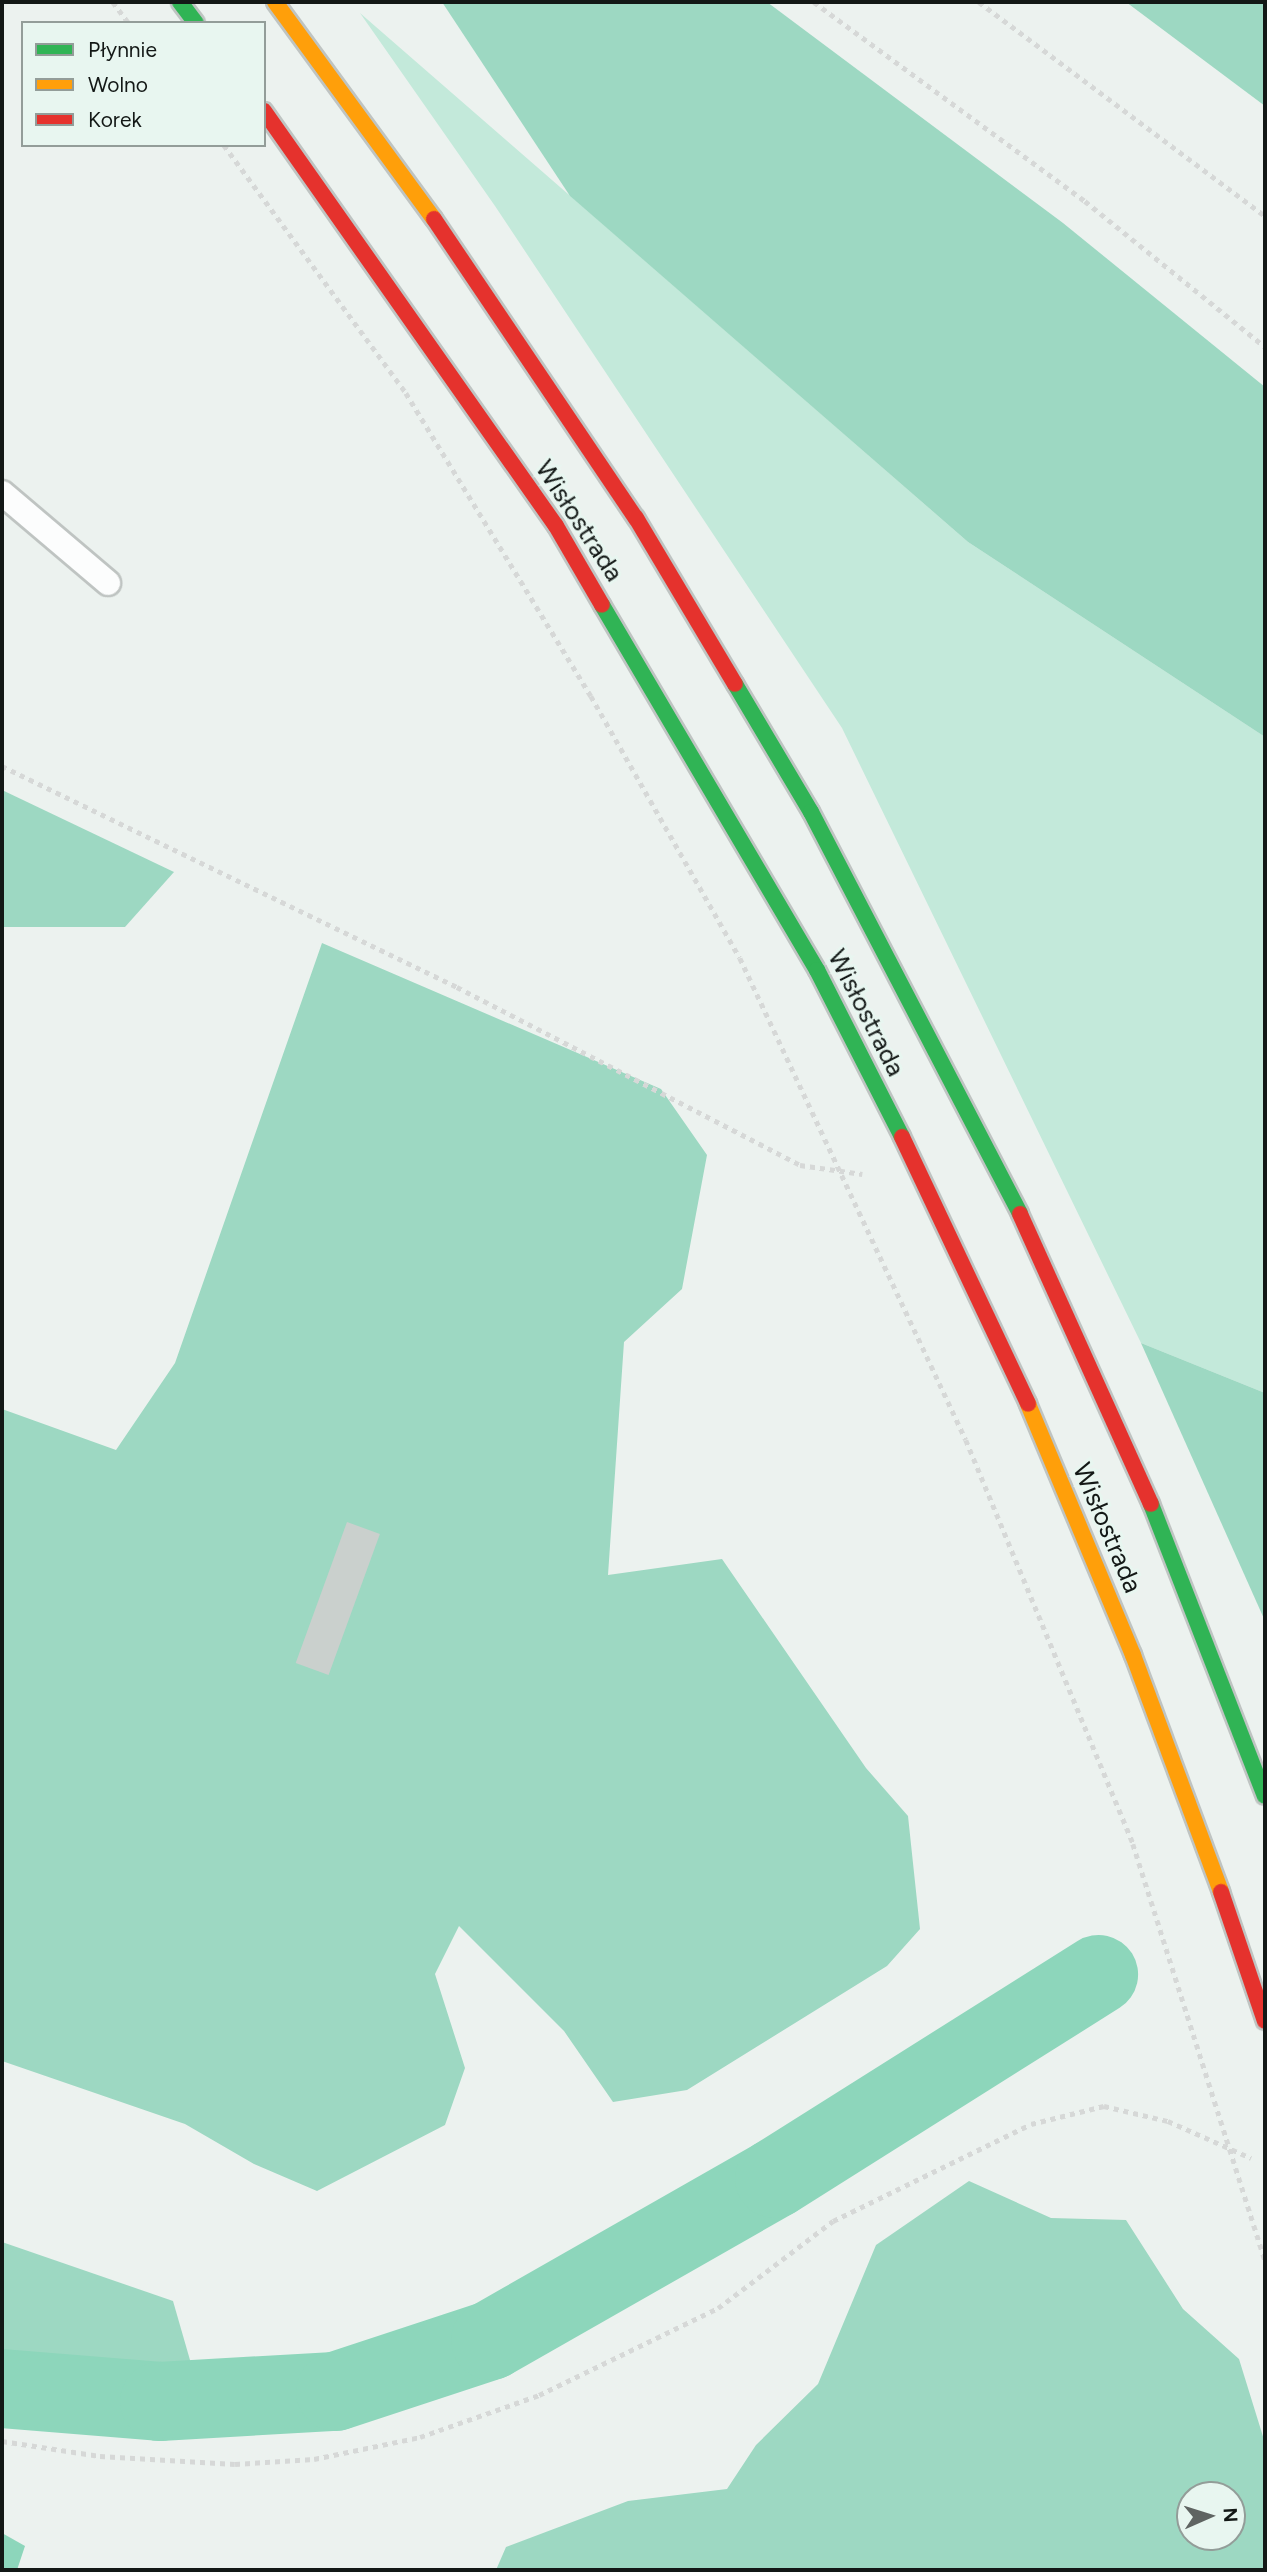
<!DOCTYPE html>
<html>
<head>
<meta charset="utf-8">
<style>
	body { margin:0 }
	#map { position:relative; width:1267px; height:2572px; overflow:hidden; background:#ecf2ef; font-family:Figtree,sans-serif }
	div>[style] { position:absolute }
	.green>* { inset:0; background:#c3e9da }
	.forest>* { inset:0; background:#9dd8c2 }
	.water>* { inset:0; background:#8dd6bb }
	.river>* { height:79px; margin:-39.5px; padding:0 39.5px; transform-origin:39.5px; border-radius:39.5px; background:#8dd6bb }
	.building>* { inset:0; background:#cad0cd; transform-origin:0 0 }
	.path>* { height:4.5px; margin-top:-2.25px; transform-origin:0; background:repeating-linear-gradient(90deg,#d6d8d7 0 5px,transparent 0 10px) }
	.roads { filter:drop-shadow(2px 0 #bfc4c2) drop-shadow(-2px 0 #bfc4c2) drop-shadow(0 2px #bfc4c2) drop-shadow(0 -2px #bfc4c2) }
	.lane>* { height:24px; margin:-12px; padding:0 12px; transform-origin:12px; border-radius:12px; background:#fcfdfd }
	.fast>* { height:16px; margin:-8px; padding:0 8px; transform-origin:8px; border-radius:8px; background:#30b455 }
	.slow>* { height:16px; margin:-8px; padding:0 8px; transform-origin:8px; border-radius:8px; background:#ff9f0a }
	.jam>* { height:16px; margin:-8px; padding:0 8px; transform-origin:8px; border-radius:8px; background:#e5322d }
	span { translate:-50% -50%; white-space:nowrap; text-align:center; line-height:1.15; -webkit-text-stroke:6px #e8f6f0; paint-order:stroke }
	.street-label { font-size:26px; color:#131816 }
	.frame { position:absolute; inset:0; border:4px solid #131816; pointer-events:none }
	.legend { position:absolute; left:21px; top:21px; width:245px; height:126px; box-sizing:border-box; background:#e8f6f0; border:2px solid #939d99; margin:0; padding:9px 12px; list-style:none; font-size:21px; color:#131816 }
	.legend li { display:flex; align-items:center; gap:14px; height:35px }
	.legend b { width:35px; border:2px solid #939d99 }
	.north { position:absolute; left:1176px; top:2481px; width:70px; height:70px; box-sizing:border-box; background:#e8f6f0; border:2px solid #939d99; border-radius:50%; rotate:87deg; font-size:19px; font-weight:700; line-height:28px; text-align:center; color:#131816 }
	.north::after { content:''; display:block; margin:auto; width:24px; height:32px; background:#5f6462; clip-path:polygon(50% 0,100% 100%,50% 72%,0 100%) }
</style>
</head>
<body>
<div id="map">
	<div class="green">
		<div style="clip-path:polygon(360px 13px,968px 542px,1265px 737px,1265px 1393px,1141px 1343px,842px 728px,495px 206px)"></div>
	</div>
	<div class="forest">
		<div style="clip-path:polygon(442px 2px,767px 2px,1063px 223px,1265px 387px,1265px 737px,968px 542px,570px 196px)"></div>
		<div style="clip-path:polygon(1126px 2px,1265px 2px,1265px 106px)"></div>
		<div style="clip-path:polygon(2px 790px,174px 872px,125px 927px,2px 927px)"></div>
		<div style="clip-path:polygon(322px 943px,661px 1089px,707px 1155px,682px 1289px,624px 1342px,608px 1575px,722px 1559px,866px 1768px,908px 1816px,920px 1929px,887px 1966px,687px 2090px,613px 2102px,564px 2031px,459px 1926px,435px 1974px,465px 2068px,445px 2125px,317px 2191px,254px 2164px,185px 2124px,2px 2061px,2px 1409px,116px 1450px,175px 1363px)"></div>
		<div style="clip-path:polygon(1141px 1343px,1265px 1393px,1265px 1621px)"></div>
		<div style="clip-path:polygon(evenodd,969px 2181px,1051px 2218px,1126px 2220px,1183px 2309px,1239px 2359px,1265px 2443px,1265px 2570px,496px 2570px,506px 2547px,628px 2501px,727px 2489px,756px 2445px,818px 2384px,876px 2245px,969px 2181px,1232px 2495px,1232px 2537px,1190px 2537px,1190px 2495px,1232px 2495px)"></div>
		<div style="clip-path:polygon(2px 2242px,173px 2301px,194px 2374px,2px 2351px)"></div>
	</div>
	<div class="water">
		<div style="clip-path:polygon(2px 2533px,25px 2546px,17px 2570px,2px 2570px)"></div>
	</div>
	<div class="river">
		<div style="left:2px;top:2388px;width:158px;rotate:4.7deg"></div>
		<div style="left:159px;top:2401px;width:176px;rotate:-3.3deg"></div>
		<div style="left:335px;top:2391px;width:163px;rotate:-18.2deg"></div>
		<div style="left:490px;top:2340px;width:327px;rotate:-29.7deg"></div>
		<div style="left:774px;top:2178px;width:383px;rotate:-32.2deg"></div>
	</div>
	<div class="building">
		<div style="left:347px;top:1522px;width:35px;height:150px;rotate:20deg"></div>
	</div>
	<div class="path">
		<div style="left:113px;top:2px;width:26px;rotate:53deg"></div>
		<div style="left:814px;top:2px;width:336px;rotate:36.3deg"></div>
		<div style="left:1085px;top:201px;width:232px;rotate:39deg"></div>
		<div style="left:979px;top:2px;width:357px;rotate:36.8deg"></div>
		<div style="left:224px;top:145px;width:308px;rotate:53.7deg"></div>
		<div style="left:406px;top:393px;width:355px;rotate:58.6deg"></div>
		<div style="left:591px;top:696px;width:301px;rotate:60.4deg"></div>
		<div style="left:740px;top:958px;width:532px;rotate:64.88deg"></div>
		<div style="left:966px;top:1440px;width:437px;rotate:67.5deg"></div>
		<div style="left:1133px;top:1844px;width:436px;rotate:72.4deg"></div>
		<div style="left:2px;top:766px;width:506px;rotate:25.91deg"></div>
		<div style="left:457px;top:987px;width:386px;rotate:27.4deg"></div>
		<div style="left:800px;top:1165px;width:63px;rotate:8.3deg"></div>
		<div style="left:2px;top:2441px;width:99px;rotate:8.7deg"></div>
		<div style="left:100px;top:2456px;width:135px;rotate:3.4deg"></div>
		<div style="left:235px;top:2464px;width:79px;rotate:-3.6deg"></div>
		<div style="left:314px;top:2459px;width:108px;rotate:-11.7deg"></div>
		<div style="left:420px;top:2437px;width:126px;rotate:-19.4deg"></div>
		<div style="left:539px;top:2395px;width:199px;rotate:-25.9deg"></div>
		<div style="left:718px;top:2308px;width:144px;rotate:-37.1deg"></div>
		<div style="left:833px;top:2221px;width:220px;rotate:-26.1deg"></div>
		<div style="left:1031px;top:2124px;width:75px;rotate:-13.9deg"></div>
		<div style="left:1104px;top:2106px;width:66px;rotate:13.2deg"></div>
		<div style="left:1168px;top:2121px;width:91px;rotate:24deg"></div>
	</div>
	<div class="roads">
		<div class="lane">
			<div style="left:2px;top:493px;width:139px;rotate:40.3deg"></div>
		</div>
		<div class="fast">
			<div style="left:180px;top:2px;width:26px;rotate:53deg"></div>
			<div style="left:602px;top:605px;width:424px;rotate:59.5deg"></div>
			<div style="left:817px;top:970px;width:187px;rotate:63deg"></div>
			<div style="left:735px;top:684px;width:149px;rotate:59.3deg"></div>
			<div style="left:811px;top:812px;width:453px;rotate:62.5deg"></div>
			<div style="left:1151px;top:1504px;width:313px;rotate:68.7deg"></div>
		</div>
		<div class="slow">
			<div style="left:275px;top:2px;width:269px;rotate:53.8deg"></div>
			<div style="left:1028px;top:1404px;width:272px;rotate:67.3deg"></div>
			<div style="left:1133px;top:1655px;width:253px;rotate:69.6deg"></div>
		</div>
		<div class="jam">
			<div style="left:264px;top:111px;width:507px;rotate:54.87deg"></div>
			<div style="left:556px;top:526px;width:91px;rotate:59.8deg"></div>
			<div style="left:434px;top:219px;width:361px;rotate:56deg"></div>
			<div style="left:636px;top:518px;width:193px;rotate:59.2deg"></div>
			<div style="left:902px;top:1137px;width:295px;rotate:64.7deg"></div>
			<div style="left:1020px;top:1214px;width:318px;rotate:65.7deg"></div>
			<div style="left:1221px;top:1892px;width:136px;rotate:71.2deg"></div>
		</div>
	</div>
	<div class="street-label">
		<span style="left:579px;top:521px;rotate:57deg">Wisłostrada</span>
		<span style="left:866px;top:1013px;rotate:63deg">Wisłostrada</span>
		<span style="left:1107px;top:1528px;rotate:67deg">Wisłostrada</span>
	</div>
	<div class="frame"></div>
	<ul class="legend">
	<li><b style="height:9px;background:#30b455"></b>Płynnie</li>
	<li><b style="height:9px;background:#ff9f0a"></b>Wolno</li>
	<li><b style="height:9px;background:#e5322d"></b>Korek</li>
	</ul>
	<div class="north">N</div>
</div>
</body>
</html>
